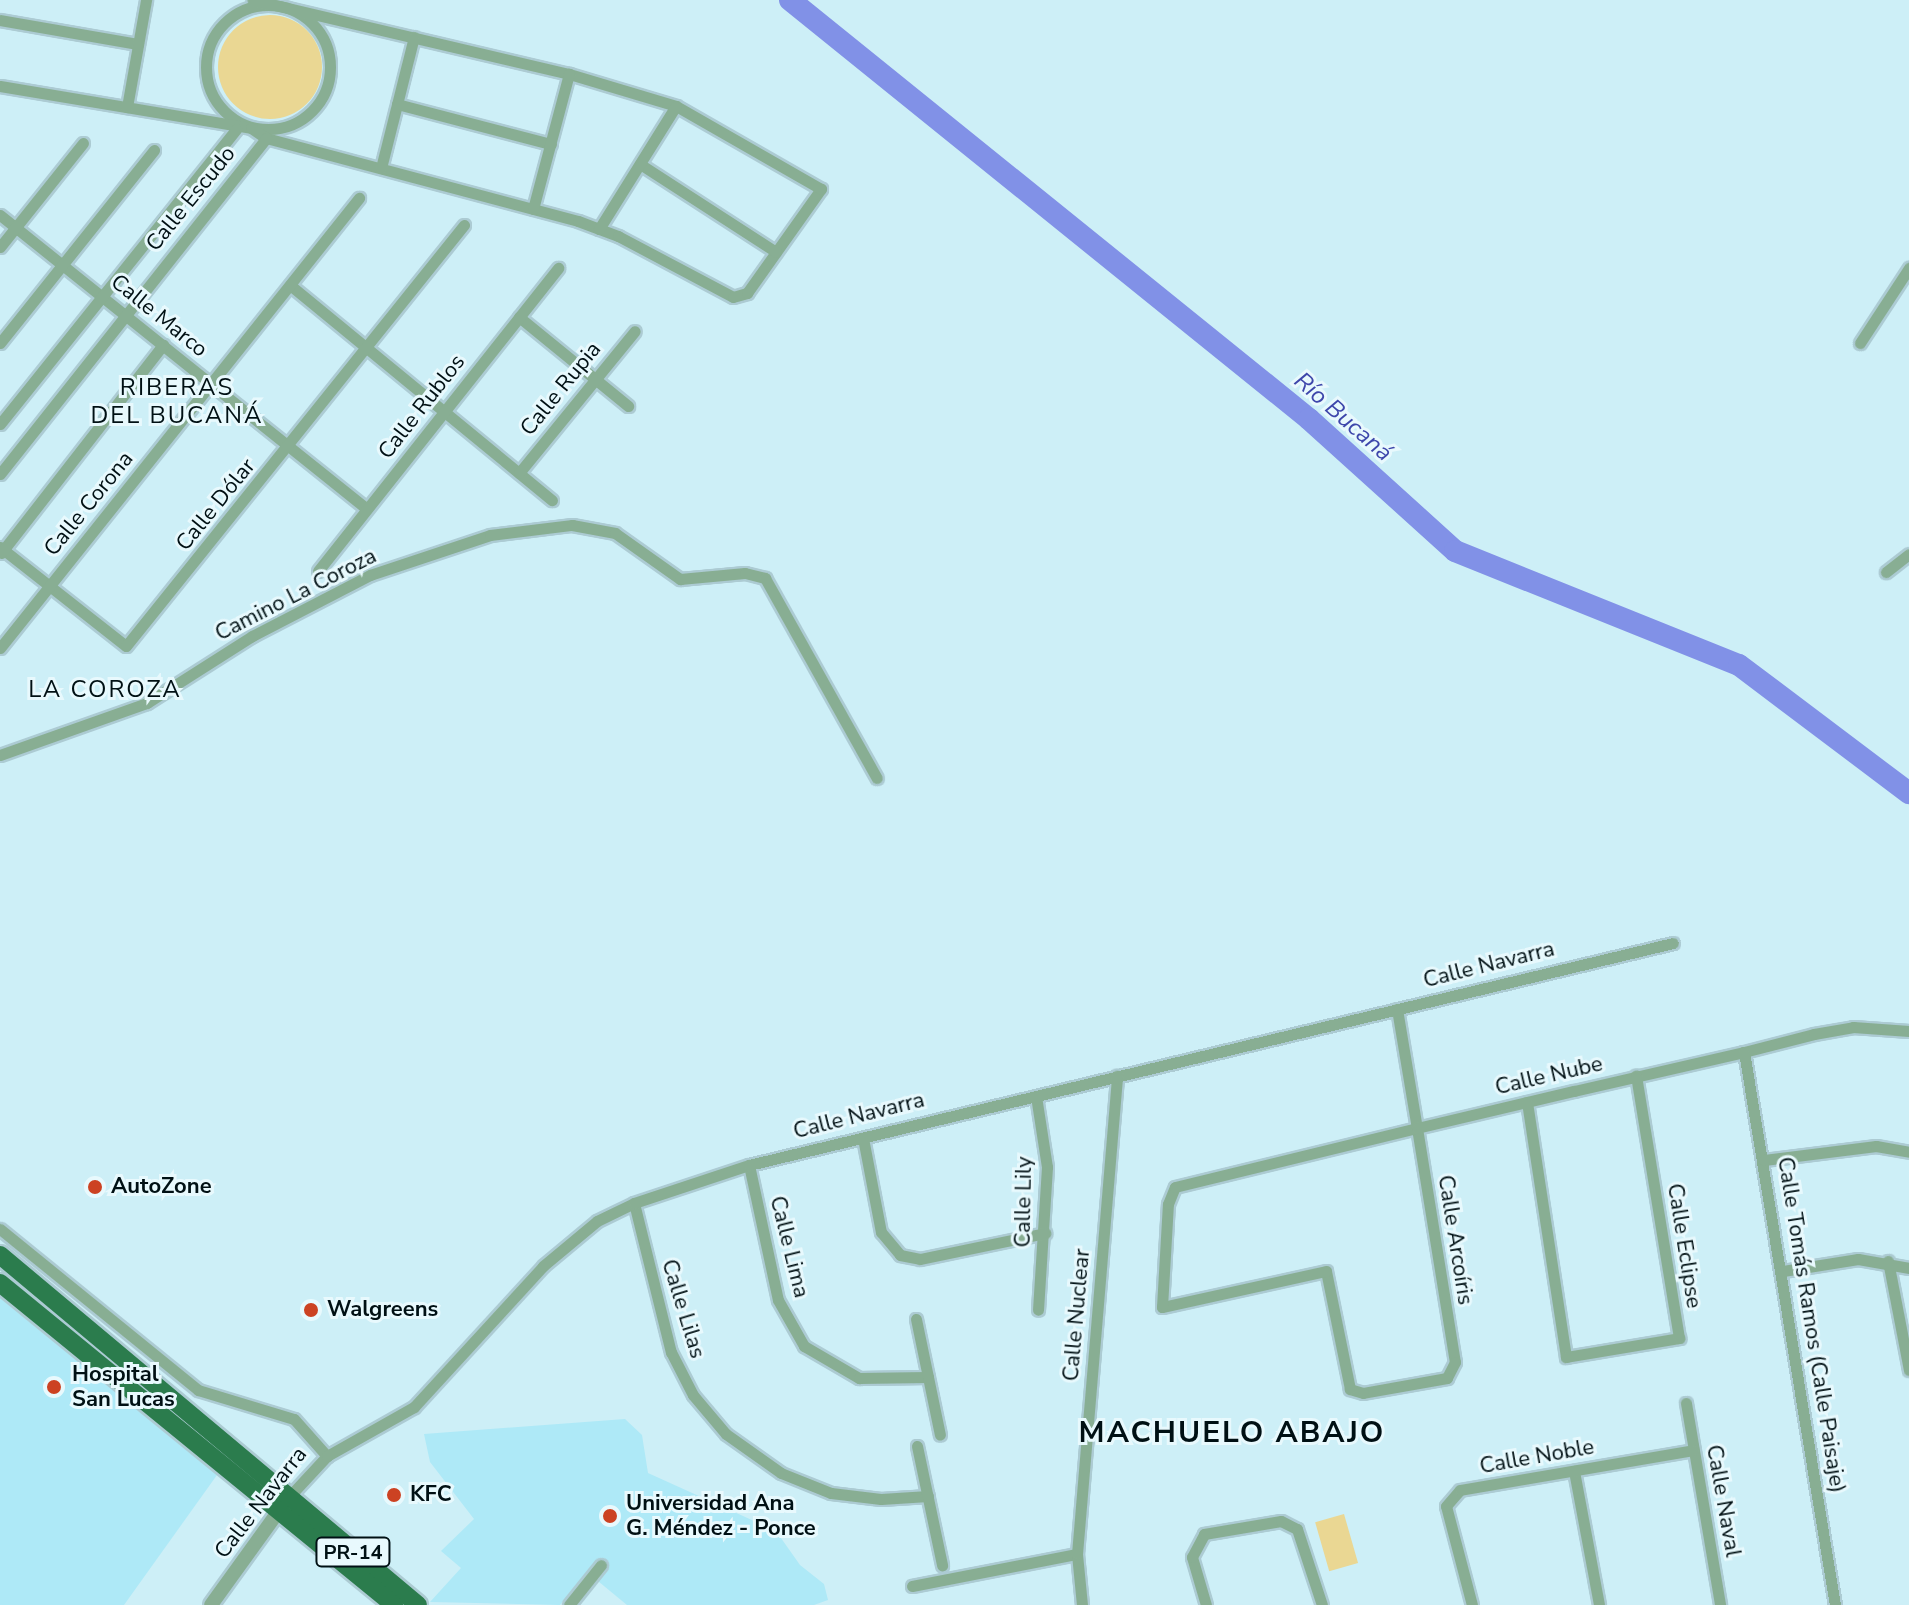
<!DOCTYPE html>
<html>
<head>
<meta charset="utf-8">
<style>
	body { margin:0 }
	#map { position:relative; width:1909px; height:1605px; overflow:hidden; background:#cdeff7; font-family:"Nunito Sans",sans-serif }
	div>[style] { position:absolute }
	.built>* { inset:0; background:#aee9f7 }
	.green>* { inset:0; background:#ead793; transform-origin:0 0 }
	.round { border-radius:50% }
	.river>* { height:22px; margin:-11px; padding:0 11px; transform-origin:11px; border-radius:11px; background:#8191e7 }
	.roads { filter:drop-shadow(2px 0 #accbd3) drop-shadow(-2px 0 #accbd3) drop-shadow(0 2px #accbd3) drop-shadow(0 -2px #accbd3) }
	.minor>* { height:11px; margin:-5.5px; padding:0 5.5px; transform-origin:5.5px; border-radius:5.5px; background:#88ae93 }
	.minor>.ring { margin:-5.5px; padding:0; box-sizing:content-box; background:none; border:11px solid #88ae93; border-radius:50% }
	.tertiary>* { height:14px; margin:-7px; padding:0 7px; transform-origin:7px; border-radius:7px; background:#88ae93 }
	.primary>* { height:18px; margin:-9px; padding:0 9px; transform-origin:9px; border-radius:9px; background:#2b7c4d }
	.dots>* { width:22px; height:22px; translate:-50% -50%; box-sizing:border-box; border:4px solid #e8f9fd; border-radius:50% }
	span { translate:-50% -50%; white-space:nowrap; text-align:center; line-height:1.15; -webkit-text-stroke:6px #e8f9fd; paint-order:stroke }
	.shield-label span { padding:2px 6px; background:#e8f9fd; border:2px solid; border-radius:6px; -webkit-text-stroke-width:0 }
	.shield-label { font-size:20px; color:#001014; font-weight:700 }
	.street-label { font-size:22px; color:#001014 }
	.poi-label { font-size:22px; color:#001014; font-weight:700 }
	.left { translate:0 -50%; text-align:left }
	.neighbourhood-label { font-size:24px; color:#001014; letter-spacing:2px }
	.water-label { font-size:24px; color:#3e47ab; font-style:italic }
	.district-label { font-size:30px; color:#001014; font-weight:700; letter-spacing:2px }
</style>
</head>
<body>
<div id="map">
	<div class="built">
		<div style="clip-path:polygon(0 1298px,217px 1475px,124px 1605px,0 1605px)"></div>
		<div style="clip-path:polygon(625px 1419px,642px 1435px,648px 1473px,776px 1531px,800px 1565px,824px 1584px,828px 1600px,814px 1605px,627px 1605px,587px 1572px,560px 1605px,430px 1602px,461px 1568px,441px 1551px,474px 1519px,430px 1462px,424px 1434px)"></div>
	</div>
	<div class="green">
		<div class="round" style="left:218px;top:15px;width:104px;height:104px"></div>
		<div style="left:1344px;top:1514px;width:51px;height:30px;rotate:74deg"></div>
	</div>
	<div class="river">
		<div style="left:790px;top:0;width:667px;rotate:38.91deg"></div>
		<div style="left:1309px;top:419px;width:197px;rotate:42.1deg"></div>
		<div style="left:1455px;top:551px;width:306px;rotate:21.9deg"></div>
		<div style="left:1739px;top:665px;width:213px;rotate:37deg"></div>
	</div>
	<div class="roads">
		<div class="minor">
			<div class="ring" style="left:206px;top:5px;width:113px;height:113px"></div>
			<div style="left:0;top:20px;width:140px;rotate:9.9deg"></div>
			<div style="left:0;top:86px;width:254px;rotate:9.5deg"></div>
			<div style="left:251px;top:128px;width:18px;rotate:34deg"></div>
			<div style="left:266px;top:138px;width:323px;rotate:14.9deg"></div>
			<div style="left:578px;top:221px;width:43px;rotate:20.6deg"></div>
			<div style="left:618px;top:236px;width:130px;rotate:27.9deg"></div>
			<div style="left:733px;top:297px;width:15px;rotate:-16deg"></div>
			<div style="left:747px;top:293px;width:128px;rotate:-54.6deg"></div>
			<div style="left:821px;top:189px;width:167px;rotate:-150.2deg"></div>
			<div style="left:676px;top:106px;width:112px;rotate:-163.3deg"></div>
			<div style="left:569px;top:74px;width:325px;rotate:-166.8deg"></div>
			<div style="left:397px;top:104px;width:159px;rotate:14.6deg"></div>
			<div style="left:127px;top:107px;width:109px;rotate:-79.9deg"></div>
			<div style="left:640px;top:164px;width:162px;rotate:32.9deg"></div>
			<div style="left:381px;top:168px;width:135px;rotate:-75.9deg"></div>
			<div style="left:533px;top:209px;width:140px;rotate:-75.1deg"></div>
			<div style="left:0;top:215px;width:470px;rotate:38.7deg"></div>
			<div style="left:599px;top:229px;width:145px;rotate:-58deg"></div>
			<div style="left:0;top:247px;width:133px;rotate:-51.4deg"></div>
			<div style="left:290px;top:285px;width:339px;rotate:39.4deg"></div>
			<div style="left:519px;top:317px;width:141px;rotate:39.2deg"></div>
			<div style="left:0;top:343px;width:247px;rotate:-51.4deg"></div>
			<div style="left:1860px;top:343px;width:90px;rotate:-56.8deg"></div>
			<div style="left:0;top:424px;width:378px;rotate:-51.3deg"></div>
			<div style="left:519px;top:473px;width:183px;rotate:-50.8deg"></div>
			<div style="left:0;top:474px;width:429px;rotate:-51.6deg"></div>
			<div style="left:0;top:547px;width:160px;rotate:38.2deg"></div>
			<div style="left:126px;top:646px;width:540px;rotate:-51.24deg"></div>
			<div style="left:1px;top:553px;width:264px;rotate:-52.1deg"></div>
			<div style="left:318px;top:571px;width:387px;rotate:-51.6deg"></div>
			<div style="left:1886px;top:572px;width:29px;rotate:-38deg"></div>
			<div style="left:0;top:648px;width:576px;rotate:-51.42deg"></div>
			<div style="left:0;top:755px;width:156px;rotate:-19.5deg"></div>
			<div style="left:147px;top:703px;width:125px;rotate:-32.5deg"></div>
			<div style="left:252px;top:636px;width:133px;rotate:-27.3deg"></div>
			<div style="left:370px;top:575px;width:126px;rotate:-18.4deg"></div>
			<div style="left:490px;top:535px;width:83px;rotate:-7deg"></div>
			<div style="left:572px;top:525px;width:44px;rotate:10.5deg"></div>
			<div style="left:615px;top:533px;width:80px;rotate:35.3deg"></div>
			<div style="left:680px;top:579px;width:65px;rotate:-5.3deg"></div>
			<div style="left:745px;top:573px;width:21px;rotate:14deg"></div>
			<div style="left:765px;top:578px;width:229px;rotate:60.8deg"></div>
			<div style="left:1397px;top:1009px;width:121px;rotate:80.5deg"></div>
			<div style="left:1417px;top:1128px;width:237px;rotate:80.8deg"></div>
			<div style="left:1455px;top:1362px;width:18px;rotate:117deg"></div>
			<div style="left:1447px;top:1378px;width:85px;rotate:169.9deg"></div>
			<div style="left:1363px;top:1393px;width:14px;rotate:-163deg"></div>
			<div style="left:1350px;top:1389px;width:120px;rotate:-101.5deg"></div>
			<div style="left:1326px;top:1271px;width:168px;rotate:167.6deg"></div>
			<div style="left:1162px;top:1307px;width:103px;rotate:-86.7deg"></div>
			<div style="left:1168px;top:1204px;width:18px;rotate:-68deg"></div>
			<div style="left:1175px;top:1187px;width:249px;rotate:-13.7deg"></div>
			<div style="left:1417px;top:1128px;width:161px;rotate:-13.3deg"></div>
			<div style="left:1574px;top:1091px;width:174px;rotate:-12.9deg"></div>
			<div style="left:1744px;top:1052px;width:72px;rotate:-14.4deg"></div>
			<div style="left:1814px;top:1034px;width:40px;rotate:-10deg"></div>
			<div style="left:1853px;top:1027px;width:56px;rotate:4.1deg"></div>
			<div style="left:1744px;top:1052px;width:560px;rotate:80.66deg"></div>
			<div style="left:1036px;top:1096px;width:72px;rotate:81.2deg"></div>
			<div style="left:1047px;top:1167px;width:143px;rotate:93.6deg"></div>
			<div style="left:1527px;top:1102px;width:258px;rotate:81.3deg"></div>
			<div style="left:1566px;top:1357px;width:115px;rotate:-9.5deg"></div>
			<div style="left:1679px;top:1338px;width:266px;rotate:-99.3deg"></div>
			<div style="left:863px;top:1138px;width:96px;rotate:79.2deg"></div>
			<div style="left:881px;top:1232px;width:30px;rotate:50deg"></div>
			<div style="left:900px;top:1255px;width:20px;rotate:11deg"></div>
			<div style="left:920px;top:1259px;width:128px;rotate:-11.7deg"></div>
			<div style="left:1764px;top:1160px;width:113px;rotate:-7.1deg"></div>
			<div style="left:1876px;top:1146px;width:34px;rotate:10deg"></div>
			<div style="left:749px;top:1165px;width:138px;rotate:77.9deg"></div>
			<div style="left:778px;top:1300px;width:53px;rotate:60.5deg"></div>
			<div style="left:804px;top:1346px;width:64px;rotate:30.2deg"></div>
			<div style="left:859px;top:1378px;width:69px;rotate:-0.8deg"></div>
			<div style="left:634px;top:1203px;width:154px;rotate:76.1deg"></div>
			<div style="left:671px;top:1352px;width:48px;rotate:62.9deg"></div>
			<div style="left:693px;top:1395px;width:51px;rotate:49.8deg"></div>
			<div style="left:726px;top:1434px;width:67px;rotate:35.3deg"></div>
			<div style="left:781px;top:1473px;width:54px;rotate:21.8deg"></div>
			<div style="left:831px;top:1493px;width:50px;rotate:6.8deg"></div>
			<div style="left:881px;top:1499px;width:47px;rotate:-3.7deg"></div>
			<div style="left:0;top:1229px;width:255px;rotate:39.1deg"></div>
			<div style="left:198px;top:1390px;width:100px;rotate:16.8deg"></div>
			<div style="left:294px;top:1419px;width:50px;rotate:48.3deg"></div>
			<div style="left:1888px;top:1261px;width:111px;rotate:79.1deg"></div>
			<div style="left:1783px;top:1271px;width:76px;rotate:-9.1deg"></div>
			<div style="left:1858px;top:1259px;width:52px;rotate:10deg"></div>
			<div style="left:916px;top:1319px;width:118px;rotate:78.3deg"></div>
			<div style="left:1686px;top:1403px;width:205px;rotate:80.4deg"></div>
			<div style="left:917px;top:1446px;width:122px;rotate:78.1deg"></div>
			<div style="left:1574px;top:1471px;width:136px;rotate:79.4deg"></div>
			<div style="left:287px;top:1499px;width:59px;rotate:-47.1deg"></div>
			<div style="left:327px;top:1456px;width:100px;rotate:-29.4deg"></div>
			<div style="left:414px;top:1407px;width:191px;rotate:-47.5deg"></div>
			<div style="left:543px;top:1266px;width:70px;rotate:-39.8deg"></div>
			<div style="left:597px;top:1221px;width:41px;rotate:-25.9deg"></div>
			<div style="left:634px;top:1203px;width:121px;rotate:-18.3deg"></div>
			<div style="left:749px;top:1165px;width:950px;rotate:-13.51deg"></div>
			<div style="left:912px;top:1586px;width:168px;rotate:-11deg"></div>
			<div style="left:569px;top:1605px;width:51px;rotate:-51.3deg"></div>
			<div style="left:1082px;top:1605px;width:51px;rotate:-95.6deg"></div>
			<div style="left:1077px;top:1554px;width:480px;rotate:-85.2deg"></div>
			<div style="left:1206px;top:1605px;width:50px;rotate:-106.3deg"></div>
			<div style="left:1192px;top:1557px;width:26px;rotate:-62deg"></div>
			<div style="left:1204px;top:1534px;width:78px;rotate:-9.6deg"></div>
			<div style="left:1281px;top:1521px;width:18px;rotate:27deg"></div>
			<div style="left:1297px;top:1529px;width:80px;rotate:71.8deg"></div>
			<div style="left:1472px;top:1605px;width:102px;rotate:-104.7deg"></div>
			<div style="left:1446px;top:1506px;width:21px;rotate:-49deg"></div>
			<div style="left:1460px;top:1490px;width:237px;rotate:-9.7deg"></div>
		</div>
		<div class="tertiary">
			<div style="left:211px;top:1605px;width:123px;rotate:-54.2deg"></div>
		</div>
		<div class="primary">
			<div style="left:0;top:1255px;width:545px;rotate:39.94deg"></div>
			<div style="left:0;top:1283px;width:509px;rotate:39.26deg"></div>
		</div>
	</div>
	<div class="dots">
		<div style="left:95px;top:1187px;background:#cc4222"></div>
		<div style="left:311px;top:1310px;background:#cc4222"></div>
		<div style="left:54px;top:1387px;background:#cc4222"></div>
		<div style="left:394px;top:1495px;background:#cc4222"></div>
		<div style="left:610px;top:1516px;background:#cc4222"></div>
	</div>
	<div class="shield-label">
		<span style="left:353px;top:1552px">PR-14</span>
	</div>
	<div class="street-label">
		<span style="left:191px;top:199px;rotate:-51deg">Calle Escudo</span>
		<span style="left:159px;top:316px;rotate:39deg">Calle Marco</span>
		<span style="left:561px;top:389px;rotate:-51deg">Calle Rupia</span>
		<span style="left:422px;top:407px;rotate:-52deg">Calle Rublos</span>
		<span style="left:89px;top:504px;rotate:-51deg">Calle Corona</span>
		<span style="left:216px;top:505px;rotate:-51deg">Calle Dólar</span>
		<span style="left:296px;top:595px;rotate:-27deg">Camino La Coroza</span>
		<span style="left:1489px;top:965px;rotate:-14deg">Calle Navarra</span>
		<span style="left:1549px;top:1076px;rotate:-13deg">Calle Nube</span>
		<span style="left:859px;top:1116px;rotate:-14deg">Calle Navarra</span>
		<span style="left:1024px;top:1202px;rotate:-89deg">Calle Lily</span>
		<span style="left:1455px;top:1240px;rotate:81deg">Calle Arcoíris</span>
		<span style="left:1684px;top:1246px;rotate:81deg">Calle Eclipse</span>
		<span style="left:789px;top:1247px;rotate:76deg">Calle Lima</span>
		<span style="left:683px;top:1309px;rotate:73deg">Calle Lilas</span>
		<span style="left:1077px;top:1315px;rotate:-85deg">Calle Nuclear</span>
		<span style="left:1811px;top:1325px;rotate:81deg">Calle Tomás Ramos (Calle Paisaje)</span>
		<span style="left:1537px;top:1457px;rotate:-10deg">Calle Noble</span>
		<span style="left:1723px;top:1501px;rotate:80deg">Calle Naval</span>
		<span style="left:261px;top:1503px;rotate:-52deg">Calle Navarra</span>
	</div>
	<div class="poi-label">
		<span class="left" style="left:111px;top:1187px">AutoZone</span>
		<span class="left" style="left:327px;top:1310px">Walgreens</span>
		<span class="left" style="left:72px;top:1387px">Hospital<br>San Lucas</span>
		<span class="left" style="left:410px;top:1495px">KFC</span>
		<span class="left" style="left:626px;top:1516px">Universidad Ana<br>G. Méndez - Ponce</span>
	</div>
	<div class="neighbourhood-label">
		<span style="left:177px;top:402px">RIBERAS<br>DEL BUCANÁ</span>
		<span style="left:105px;top:690px">LA COROZA</span>
	</div>
	<div class="water-label">
		<span style="left:1343px;top:417px;rotate:41deg">Río Bucaná</span>
	</div>
	<div class="district-label">
		<span style="left:1232px;top:1433px">MACHUELO ABAJO</span>
	</div>
</div>
</body>
</html>
